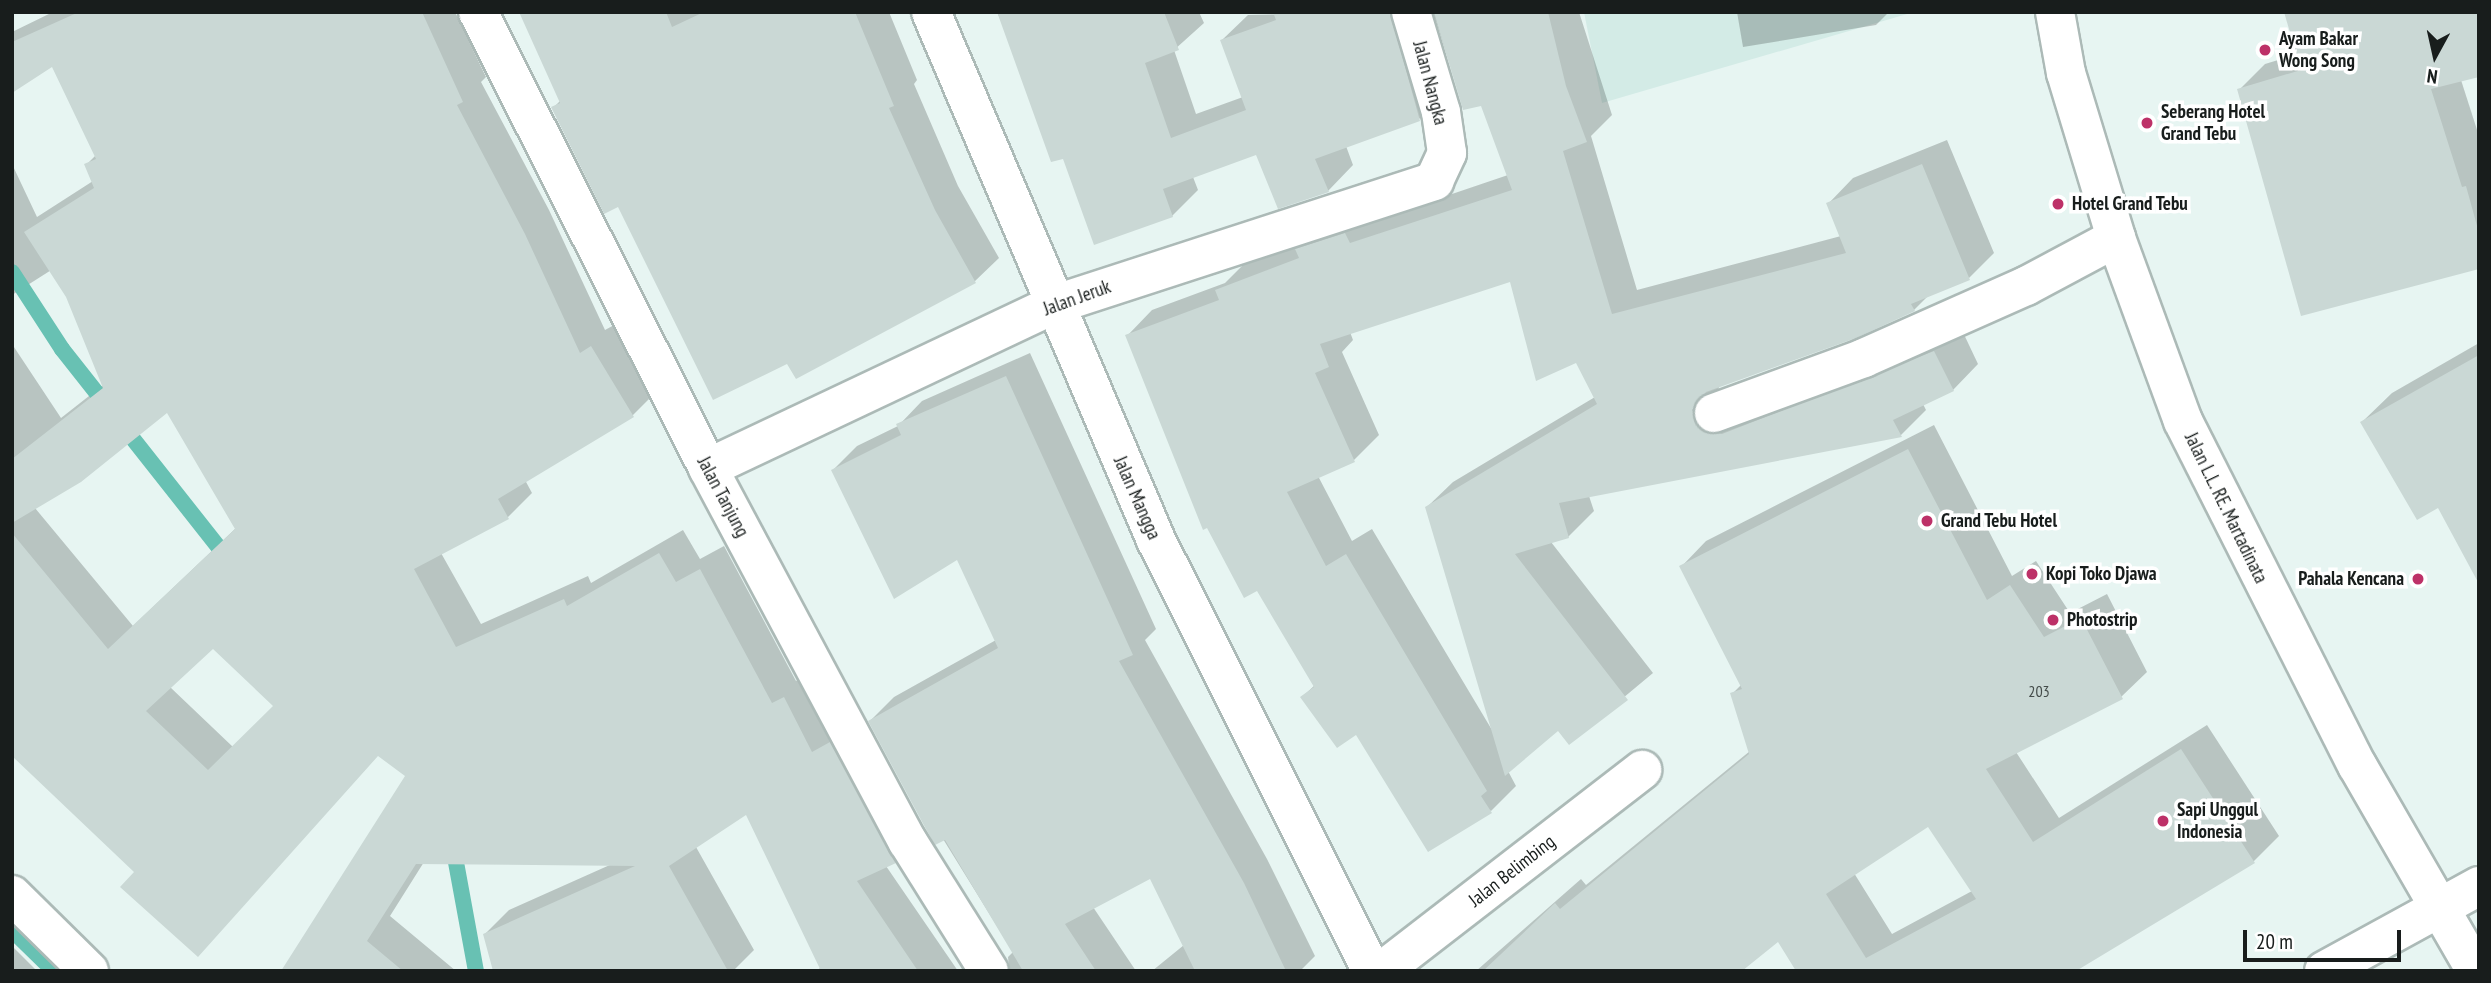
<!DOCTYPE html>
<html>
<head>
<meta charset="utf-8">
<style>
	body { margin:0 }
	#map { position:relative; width:2491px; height:983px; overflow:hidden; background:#e7f5f2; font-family:"PT Sans Narrow",sans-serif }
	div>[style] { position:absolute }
	.built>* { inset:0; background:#d3ebe6 }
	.shadow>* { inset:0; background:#0003 }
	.stream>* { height:16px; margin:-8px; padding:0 8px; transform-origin:8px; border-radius:8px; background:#68c1b3 }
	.building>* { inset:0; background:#cad8d5 }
	.roads { filter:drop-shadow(2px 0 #acbab7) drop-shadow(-2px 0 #acbab7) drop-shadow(0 2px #acbab7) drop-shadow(0 -2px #acbab7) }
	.street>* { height:38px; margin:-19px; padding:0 19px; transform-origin:19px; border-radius:19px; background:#fff }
	.secondary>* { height:38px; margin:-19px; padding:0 19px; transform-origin:19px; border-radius:19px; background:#fff }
	.dots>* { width:19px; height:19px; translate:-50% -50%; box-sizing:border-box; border:4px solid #fff; border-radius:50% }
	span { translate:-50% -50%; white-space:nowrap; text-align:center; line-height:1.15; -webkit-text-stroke:7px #fff; paint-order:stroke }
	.number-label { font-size:16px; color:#444c4a }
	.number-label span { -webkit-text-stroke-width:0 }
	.poi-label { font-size:19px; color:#181d1c; font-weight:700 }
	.left { translate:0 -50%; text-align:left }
	.right { translate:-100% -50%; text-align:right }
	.street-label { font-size:19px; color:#181d1c }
	.frame { position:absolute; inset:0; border:14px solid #181d1c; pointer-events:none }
	.north { position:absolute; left:2400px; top:21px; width:70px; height:70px; -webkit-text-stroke:5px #fff; paint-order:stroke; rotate:188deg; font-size:19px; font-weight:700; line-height:28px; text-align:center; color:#181d1c }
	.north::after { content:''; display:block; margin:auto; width:24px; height:32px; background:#181d1c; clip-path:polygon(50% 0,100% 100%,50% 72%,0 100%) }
	.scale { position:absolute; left:2243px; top:930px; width:158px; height:32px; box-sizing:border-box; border:4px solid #181d1c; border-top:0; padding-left:9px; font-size:21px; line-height:24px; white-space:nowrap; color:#181d1c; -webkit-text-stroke:5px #fff; paint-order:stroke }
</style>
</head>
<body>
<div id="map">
	<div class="built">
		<div style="clip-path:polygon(1584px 12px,1914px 12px,1602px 103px)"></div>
	</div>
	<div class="shadow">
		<div style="clip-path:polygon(evenodd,53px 12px,455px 12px,486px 77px,481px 82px,549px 210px,605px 330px,616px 324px,657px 391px,633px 415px,525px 480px,532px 493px,508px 517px,441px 553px,481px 624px,588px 576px,591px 583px,683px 530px,700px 559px,724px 546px,796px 681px,808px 674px,919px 838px,886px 866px,958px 971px,817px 971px,821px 967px,747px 812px,696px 847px,754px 950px,733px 971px,495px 971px,485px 934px,509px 910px,612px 864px,424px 862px,390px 916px,456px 971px,283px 971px,407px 776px,379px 754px,198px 955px,137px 872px,12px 754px,12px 344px,61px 418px,103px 385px,56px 267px,12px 295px,12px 164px,37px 217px,93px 181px,86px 165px,96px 155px,53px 64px,12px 91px,12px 32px,53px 12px,167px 411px,236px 528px,133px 626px,35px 508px,167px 411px,53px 12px,213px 646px,275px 706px,233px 747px,170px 687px,213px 646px)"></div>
		<div style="clip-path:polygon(521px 12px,889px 12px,917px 80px,914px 84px,958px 186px,999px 258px,974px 282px,788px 362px,553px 108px,561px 100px)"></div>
		<div style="clip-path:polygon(997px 12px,1199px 12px,1204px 23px,1174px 50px,1196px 114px,1243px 97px,1222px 40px,1248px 15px,1423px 12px,1445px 93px,1419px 119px,1346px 146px,1353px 165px,1328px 191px,1257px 153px,1193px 177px,1198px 190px,1172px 216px,1064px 156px)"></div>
		<div style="clip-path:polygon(evenodd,1433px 12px,1579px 12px,1612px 115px,1591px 136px,1637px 290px,1841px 236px,1828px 204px,1853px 178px,1947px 140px,1994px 253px,1969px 278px,1930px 294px,1914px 310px,1719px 386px,1718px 394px,1960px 326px,1978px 364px,1953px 390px,1923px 404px,1926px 410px,1901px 435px,1589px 496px,1594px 511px,1568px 537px,1551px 542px,1653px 673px,1569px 743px,1558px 729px,1508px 771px,1516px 786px,1491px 811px,1302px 697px,1315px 685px,1127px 336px,1152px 310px,1225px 283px,1243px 265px,1508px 175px,1482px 104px,1464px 108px,1433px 12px,1511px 279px,1577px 361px,1595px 397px,1453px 482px,1427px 507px,1492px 730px,1372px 529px,1352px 541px,1318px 476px,1354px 460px,1379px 435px,1342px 352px,1353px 340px,1350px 332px,1511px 279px)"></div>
		<div style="clip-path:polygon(1737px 12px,1889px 12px,1876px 25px,1743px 47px)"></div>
		<div style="clip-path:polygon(2298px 54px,2461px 80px,2479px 136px,2479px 267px,2239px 90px,2265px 64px)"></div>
		<div style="clip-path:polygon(2479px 343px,2479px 581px,2439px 506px,2362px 422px,2392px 393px)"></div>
		<div style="clip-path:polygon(1030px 353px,1156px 629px,1145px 640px,1267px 859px,1315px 956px,1300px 971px,1152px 971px,1184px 945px,1151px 876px,1093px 907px,1136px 971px,973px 971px,1009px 967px,1008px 957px,1013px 952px,870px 721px,894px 697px,996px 640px,958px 557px,833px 470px,857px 446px,898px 426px,922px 401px)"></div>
		<div style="clip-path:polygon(evenodd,1934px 425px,2012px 576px,2036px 561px,2070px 613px,2107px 594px,2147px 672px,2121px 697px,2016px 752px,2059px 818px,2207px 725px,2279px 836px,2254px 861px,2072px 971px,1798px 971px,1778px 939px,1739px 971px,1476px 971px,1581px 879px,1586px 885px,1750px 751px,1732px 694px,1742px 684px,1681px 567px,1706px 541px,1934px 425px,1929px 825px,1972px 891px,1892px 934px,1854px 873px,1929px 825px)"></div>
		<div style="clip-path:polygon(12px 946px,37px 971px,12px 971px)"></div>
	</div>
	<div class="stream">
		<div style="left:12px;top:272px;width:92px;rotate:57deg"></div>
		<div style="left:62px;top:349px;width:273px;rotate:51.7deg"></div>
		<div style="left:453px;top:846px;width:127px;rotate:79.6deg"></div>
		<div style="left:12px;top:930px;width:59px;rotate:44.3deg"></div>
	</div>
	<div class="building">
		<div style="clip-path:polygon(evenodd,79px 12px,422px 12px,463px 102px,457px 105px,525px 234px,580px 353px,591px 346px,634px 417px,498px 499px,509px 519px,414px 569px,456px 647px,564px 599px,567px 606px,659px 553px,676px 582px,700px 569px,772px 703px,784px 697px,812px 752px,830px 742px,896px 863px,857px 881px,918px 971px,821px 971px,746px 815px,669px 866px,728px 971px,493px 971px,483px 934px,635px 866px,416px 864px,367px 941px,403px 971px,281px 971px,405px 776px,378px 756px,198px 957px,120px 887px,134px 872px,12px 756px,12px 533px,108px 649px,235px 529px,167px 413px,81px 482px,12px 523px,12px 459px,103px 388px,66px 297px,24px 232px,94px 188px,84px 164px,96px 159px,52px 67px,12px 93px,12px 42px,79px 12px,213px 649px,273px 706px,208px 770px,146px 711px,213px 649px)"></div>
		<div style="clip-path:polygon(519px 12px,666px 12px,672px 27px,704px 12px,855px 12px,894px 106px,889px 108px,935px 210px,976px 283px,796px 379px,787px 364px,713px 400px,618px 207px,604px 214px,551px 107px,560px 103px)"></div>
		<div style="clip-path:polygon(997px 12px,1164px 12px,1179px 50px,1145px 63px,1171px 138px,1246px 110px,1220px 40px,1276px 20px,1273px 12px,1390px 12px,1420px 121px,1315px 159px,1329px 192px,1278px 209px,1256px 155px,1163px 189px,1173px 217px,1094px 245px,1063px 159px,1051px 162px)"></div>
		<div style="clip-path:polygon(1434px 12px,1548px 12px,1566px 86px,1587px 142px,1563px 151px,1612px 314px,1846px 253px,1826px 203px,1922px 164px,1970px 280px,1911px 304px,1915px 311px,1856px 338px,1706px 392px,1692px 410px,1701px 430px,1722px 434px,1934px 351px,1954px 391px,1893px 420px,1902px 437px,1559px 503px,1569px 538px,1515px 554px,1628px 700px,1569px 745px,1558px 731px,1505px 776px,1425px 507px,1597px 404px,1576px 363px,1536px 381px,1510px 282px,1320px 344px,1329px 367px,1315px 373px,1355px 462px,1287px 492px,1326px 566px,1346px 554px,1487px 791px,1481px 796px,1492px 813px,1428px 852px,1356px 735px,1337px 748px,1300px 697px,1314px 687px,1257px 591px,1244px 598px,1207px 528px,1203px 530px,1125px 335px,1219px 300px,1215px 290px,1299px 258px,1295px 249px,1345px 233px,1350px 243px,1512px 190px,1481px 106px,1463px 110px)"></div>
		<div style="clip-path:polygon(2284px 12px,2479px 12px,2479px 77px,2431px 89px,2462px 187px,2466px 186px,2479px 233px,2479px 269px,2301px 316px,2237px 89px,2301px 70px)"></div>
		<div style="clip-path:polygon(2479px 355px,2479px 584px,2438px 508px,2417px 520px,2360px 422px)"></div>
		<div style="clip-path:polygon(1006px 376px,1133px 655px,1119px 661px,1244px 883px,1286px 971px,1195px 971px,1150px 879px,1065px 924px,1096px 971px,1023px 971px,945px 840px,935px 845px,927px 831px,868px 721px,998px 648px,957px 560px,894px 599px,831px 470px,901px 435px,896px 424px)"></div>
		<div style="clip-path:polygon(evenodd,1908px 449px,1987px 600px,2010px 585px,2044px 637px,2081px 618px,2123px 699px,1986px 769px,2033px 842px,2181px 749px,2255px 863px,2076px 971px,1796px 971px,1778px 942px,1742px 971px,1483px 971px,1555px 903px,1560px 909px,1749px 754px,1730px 693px,1742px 689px,1679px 566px,1908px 449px,1928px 827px,1976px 899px,1866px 958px,1826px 894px,1928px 827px)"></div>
	</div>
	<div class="roads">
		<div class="street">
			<div style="left:478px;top:12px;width:511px;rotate:63.23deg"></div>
			<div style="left:708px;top:468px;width:424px;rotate:61.9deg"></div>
			<div style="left:908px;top:842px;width:152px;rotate:57.9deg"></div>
			<div style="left:931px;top:12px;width:574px;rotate:66.92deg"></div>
			<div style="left:1156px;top:540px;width:482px;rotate:63.4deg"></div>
			<div style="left:1714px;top:413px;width:160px;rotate:-20.1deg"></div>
			<div style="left:1864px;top:358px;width:177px;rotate:-24deg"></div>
			<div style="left:2026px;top:286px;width:102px;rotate:-28.1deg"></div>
			<div style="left:708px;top:468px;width:382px;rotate:-25.3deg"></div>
			<div style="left:1053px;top:305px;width:401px;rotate:-18deg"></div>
			<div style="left:1434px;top:181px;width:31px;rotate:-65deg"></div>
			<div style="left:1447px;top:153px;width:41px;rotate:-98.3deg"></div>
			<div style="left:1441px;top:112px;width:104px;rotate:-106.7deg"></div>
			<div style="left:12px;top:895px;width:108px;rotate:44.6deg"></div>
			<div style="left:1382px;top:971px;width:329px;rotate:-37.7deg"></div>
		</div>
		<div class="secondary">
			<div style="left:2055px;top:12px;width:62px;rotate:79.8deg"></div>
			<div style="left:2066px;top:73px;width:172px;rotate:73.1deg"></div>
			<div style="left:2116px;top:238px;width:195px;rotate:69.9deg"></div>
			<div style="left:2183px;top:421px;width:386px;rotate:63.2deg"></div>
			<div style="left:2357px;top:765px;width:238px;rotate:60deg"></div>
			<div style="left:2324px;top:971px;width:177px;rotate:-28.7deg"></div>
		</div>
	</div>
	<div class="dots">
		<div style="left:2265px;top:50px;background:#bd3168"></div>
		<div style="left:2147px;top:123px;background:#bd3168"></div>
		<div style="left:2058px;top:204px;background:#bd3168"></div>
		<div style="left:1927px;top:521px;background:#bd3168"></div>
		<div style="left:2032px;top:574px;background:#bd3168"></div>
		<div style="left:2418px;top:579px;background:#bd3168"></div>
		<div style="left:2053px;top:620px;background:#bd3168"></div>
		<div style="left:2163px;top:821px;background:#bd3168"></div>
	</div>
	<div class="number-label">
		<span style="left:2039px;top:691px">203</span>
	</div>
	<div class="poi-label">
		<span class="left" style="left:2279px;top:50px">Ayam Bakar<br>Wong Song</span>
		<span class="left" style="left:2161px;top:123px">Seberang Hotel<br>Grand Tebu</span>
		<span class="left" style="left:2072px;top:204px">Hotel Grand Tebu</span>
		<span class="left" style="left:1941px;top:521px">Grand Tebu Hotel</span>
		<span class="left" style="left:2046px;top:574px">Kopi Toko Djawa</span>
		<span class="right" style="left:2404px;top:579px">Pahala Kencana</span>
		<span class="left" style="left:2067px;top:620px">Photostrip</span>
		<span class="left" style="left:2177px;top:821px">Sapi Unggul<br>Indonesia</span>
	</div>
	<div class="street-label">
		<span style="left:1430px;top:83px;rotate:75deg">Jalan Nangka</span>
		<span style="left:1077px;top:298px;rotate:-20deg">Jalan Jeruk</span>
		<span style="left:723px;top:497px;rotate:62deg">Jalan Tanjung</span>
		<span style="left:1137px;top:498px;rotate:66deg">Jalan Mangga</span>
		<span style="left:2226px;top:508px;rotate:64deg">Jalan L.L. RE. Martadinata</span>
		<span style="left:1512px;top:871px;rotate:-38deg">Jalan Belimbing</span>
	</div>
	<div class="frame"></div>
	<div class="north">N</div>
	<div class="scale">20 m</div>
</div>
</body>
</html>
